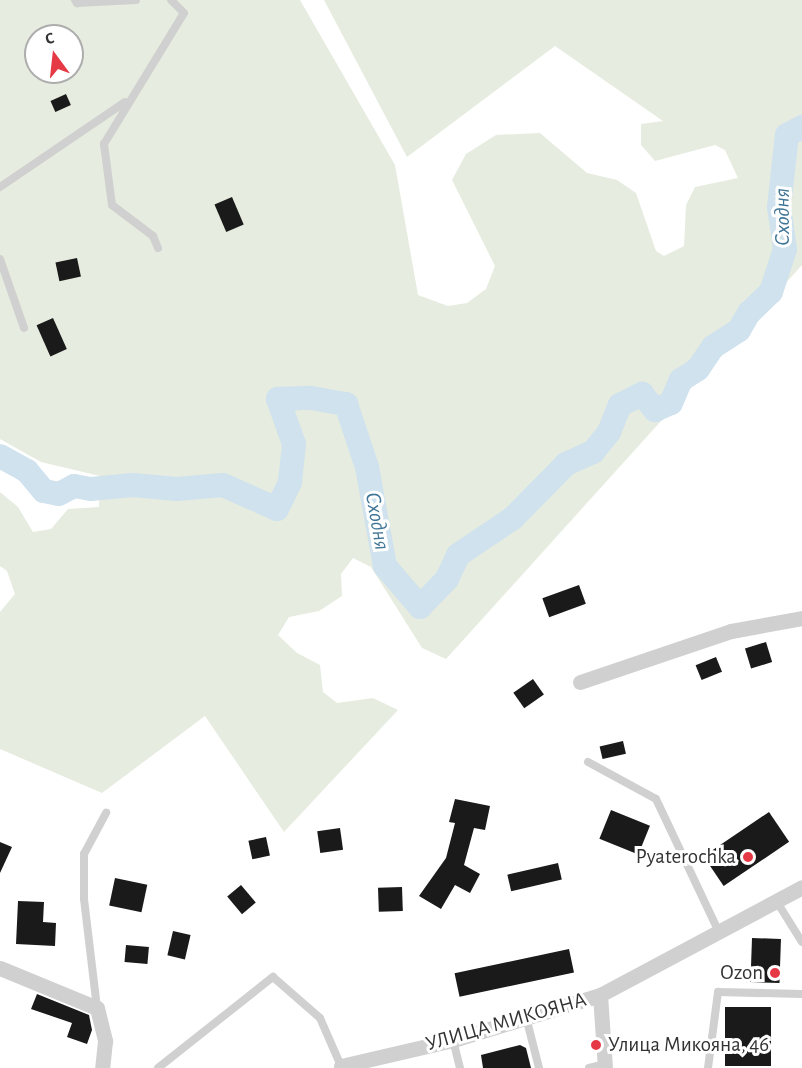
<!DOCTYPE html>
<html>
<head>
<meta charset="utf-8">
<style>
	body { margin:0 }
	#map { position:relative; width:802px; height:1068px; overflow:hidden; background:#fff; font-family:"Alegreya Sans",sans-serif }
	div>[style] { position:absolute }
	.green>* { inset:0; background:#e6ecdf }
	.river>* { height:24px; margin:-12px; padding:0 12px; transform-origin:12px; border-radius:12px; background:#cfe2ee }
	.building>* { inset:0; background:#1a1a1a; transform-origin:0 0 }
	.lane>* { height:8px; margin:-4px; padding:0 4px; transform-origin:4px; border-radius:4px; background:#d0d0d0 }
	.street>* { height:15px; margin:-7.5px; padding:0 7.5px; transform-origin:7.5px; border-radius:7.5px; background:#d0d0d0 }
	.dots>* { width:16px; height:16px; translate:-50% -50%; box-sizing:border-box; border:3px solid #fff; border-radius:50% }
	span { translate:-50% -50%; white-space:nowrap; text-align:center; line-height:1.15; -webkit-text-stroke:6px #fff; paint-order:stroke }
	.poi-label { font-size:21px; color:#333 }
	.right { translate:-100% -50%; text-align:right }
	.left { translate:0 -50%; text-align:left }
	.street-label { font-size:21px; color:#333 }
	.water-label { font-size:22px; color:#3f7597; font-style:italic }
	.north { position:absolute; left:24px; top:24px; width:60px; height:60px; box-sizing:border-box; background:#fff; border:2px solid #adadad; border-radius:50%; rotate:345deg; font-size:16px; font-weight:700; line-height:24px; text-align:center; color:#333 }
	.north::after { content:''; display:block; margin:auto; width:21px; height:27px; background:#e63946; clip-path:polygon(50% 0,100% 100%,50% 72%,0 100%) }
</style>
</head>
<body>
<div id="map">
	<div class="green">
		<div style="clip-path:polygon(evenodd,0 0,300px 0,395px 165px,418px 295px,448px 306px,467px 303px,486px 289px,495px 266px,452px 180px,466px 154px,496px 135px,540px 133px,587px 173px,617px 180px,636px 193px,656px 251px,664px 256px,684px 246px,686px 205px,695px 187px,738px 178px,725px 150px,715px 145px,655px 161px,641px 145px,641px 124px,663px 121px,555px 46px,407px 157px,324px 0,802px 0,802px 265px,446px 659px,422px 648px,371px 567px,353px 558px,341px 574px,342px 596px,319px 611px,289px 617px,278px 635px,297px 653px,320px 665px,323px 692px,337px 703px,373px 698px,398px 710px,284px 832px,205px 716px,102px 793px,0 749px,0 612px,15px 594px,7px 571px,0 566px,0 492px,18px 507px,33px 532px,51px 529px,68px 509px,99px 507px,100px 476px,41px 462px,0 439px,0 0,36px 36px,72px 36px,72px 72px,36px 72px,36px 36px)"></div>
	</div>
	<div class="river">
		<div style="left:0;top:456px;width:31px;rotate:29deg"></div>
		<div style="left:27px;top:471px;width:26px;rotate:50deg"></div>
		<div style="left:44px;top:491px;width:15px;rotate:11deg"></div>
		<div style="left:59px;top:494px;width:17px;rotate:-28deg"></div>
		<div style="left:74px;top:486px;width:17px;rotate:10deg"></div>
		<div style="left:91px;top:489px;width:42px;rotate:-5.4deg"></div>
		<div style="left:133px;top:485px;width:44px;rotate:5.2deg"></div>
		<div style="left:177px;top:489px;width:46px;rotate:-5deg"></div>
		<div style="left:223px;top:485px;width:59px;rotate:24deg"></div>
		<div style="left:277px;top:509px;width:30px;rotate:-64deg"></div>
		<div style="left:290px;top:482px;width:38px;rotate:-84deg"></div>
		<div style="left:294px;top:444px;width:48px;rotate:-109.6deg"></div>
		<div style="left:278px;top:399px;width:33px;rotate:-2deg"></div>
		<div style="left:311px;top:398px;width:36px;rotate:10deg"></div>
		<div style="left:346px;top:404px;width:66px;rotate:71.6deg"></div>
		<div style="left:367px;top:467px;width:101px;rotate:79.7deg"></div>
		<div style="left:385px;top:566px;width:54px;rotate:49.5deg"></div>
		<div style="left:420px;top:607px;width:39px;rotate:-46deg"></div>
		<div style="left:447px;top:579px;width:26px;rotate:-65deg"></div>
		<div style="left:458px;top:555px;width:66px;rotate:-33.9deg"></div>
		<div style="left:513px;top:518px;width:76px;rotate:-45.5deg"></div>
		<div style="left:566px;top:464px;width:30px;rotate:-24deg"></div>
		<div style="left:593px;top:452px;width:26px;rotate:-51deg"></div>
		<div style="left:609px;top:432px;width:29px;rotate:-68deg"></div>
		<div style="left:620px;top:405px;width:25px;rotate:-27deg"></div>
		<div style="left:642px;top:394px;width:21px;rotate:51deg"></div>
		<div style="left:655px;top:410px;width:17px;rotate:-24deg"></div>
		<div style="left:671px;top:403px;width:25px;rotate:-67deg"></div>
		<div style="left:681px;top:380px;width:20px;rotate:-33deg"></div>
		<div style="left:698px;top:369px;width:27px;rotate:-56deg"></div>
		<div style="left:713px;top:347px;width:31px;rotate:-33deg"></div>
		<div style="left:739px;top:330px;width:20px;rotate:-60deg"></div>
		<div style="left:749px;top:313px;width:30px;rotate:-44deg"></div>
		<div style="left:771px;top:292px;width:45px;rotate:-72deg"></div>
		<div style="left:785px;top:249px;width:42px;rotate:-98.1deg"></div>
		<div style="left:779px;top:207px;width:72px;rotate:-83.7deg"></div>
		<div style="left:787px;top:135px;width:17px;rotate:-28deg"></div>
	</div>
	<div class="building">
		<div style="left:66px;top:94px;width:12px;height:17px;rotate:66deg"></div>
		<div style="left:232px;top:197px;width:30px;height:19px;rotate:67deg"></div>
		<div style="left:77px;top:258px;width:19px;height:22px;rotate:78deg"></div>
		<div style="left:53px;top:318px;width:34px;height:18px;rotate:66deg"></div>
		<div style="left:579px;top:585px;width:20px;height:39px;rotate:70deg"></div>
		<div style="left:766px;top:642px;width:21px;height:22px;rotate:73deg"></div>
		<div style="left:716px;top:657px;width:16px;height:22px;rotate:68deg"></div>
		<div style="left:533px;top:679px;width:19px;height:24px;rotate:55deg"></div>
		<div style="left:623px;top:741px;width:13px;height:24px;rotate:77deg"></div>
		<div style="clip-path:polygon(455px 799px,490px 806px,485px 830px,474px 828px,464px 865px,480px 874px,470px 893px,455px 885px,441px 909px,419px 896px,446px 858px,455px 823px,449px 822px)"></div>
		<div style="left:611px;top:810px;width:42px;height:31px;rotate:22deg"></div>
		<div style="left:769px;top:812px;width:36px;height:79px;rotate:56deg"></div>
		<div style="left:340px;top:828px;width:22px;height:23px;rotate:82deg"></div>
		<div style="left:266px;top:837px;width:19px;height:18px;rotate:78deg"></div>
		<div style="clip-path:polygon(0 842px,12px 847px,0 873px)"></div>
		<div style="left:558px;top:863px;width:17px;height:52px;rotate:77deg"></div>
		<div style="left:115px;top:878px;width:33px;height:28px;rotate:12deg"></div>
		<div style="left:241px;top:885px;width:23px;height:18px;rotate:50deg"></div>
		<div style="left:402px;top:887px;width:24px;height:24px;rotate:88deg"></div>
		<div style="clip-path:polygon(18px 901px,44px 902px,43px 922px,56px 923px,55px 946px,16px 944px)"></div>
		<div style="left:173px;top:931px;width:18px;height:25px;rotate:13deg"></div>
		<div style="left:752px;top:938px;width:29px;height:44px;rotate:2deg"></div>
		<div style="left:126px;top:945px;width:23px;height:17px;rotate:5deg"></div>
		<div style="left:569px;top:949px;width:24px;height:117px;rotate:78deg"></div>
		<div style="clip-path:polygon(37px 994px,89px 1015px,92px 1030px,87px 1044px,67px 1037px,72px 1023px,31px 1009px)"></div>
		<div style="left:725px;top:1007px;width:46px;height:59px"></div>
		<div style="clip-path:polygon(520px 1045px,526px 1048px,531px 1068px,483px 1068px,481px 1055px)"></div>
	</div>
	<div class="lane">
		<div style="left:75px;top:0;width:4px;rotate:56deg"></div>
		<div style="left:77px;top:3px;width:59px;rotate:-2.9deg"></div>
		<div style="left:0;top:187px;width:151px;rotate:-34.2deg"></div>
		<div style="left:158px;top:248px;width:13px;rotate:-113deg"></div>
		<div style="left:153px;top:236px;width:51px;rotate:-142.9deg"></div>
		<div style="left:112px;top:205px;width:62px;rotate:-97.5deg"></div>
		<div style="left:104px;top:144px;width:153px;rotate:-58.6deg"></div>
		<div style="left:184px;top:13px;width:18px;rotate:-135deg"></div>
		<div style="left:0;top:259px;width:73px;rotate:70.8deg"></div>
		<div style="left:588px;top:762px;width:77px;rotate:28.6deg"></div>
		<div style="left:656px;top:799px;width:147px;rotate:64.7deg"></div>
		<div style="left:777px;top:902px;width:47px;rotate:58deg"></div>
		<div style="left:97px;top:1008px;width:110px;rotate:-96.8deg"></div>
		<div style="left:84px;top:899px;width:45px;rotate:-90deg"></div>
		<div style="left:84px;top:854px;width:47px;rotate:-61.8deg"></div>
		<div style="left:526px;top:1017px;width:53px;rotate:75.7deg"></div>
		<div style="left:453px;top:1040px;width:29px;rotate:76deg"></div>
		<div style="left:158px;top:1068px;width:147px;rotate:-38.4deg"></div>
		<div style="left:273px;top:977px;width:62px;rotate:41.1deg"></div>
		<div style="left:320px;top:1018px;width:52px;rotate:66.4deg"></div>
		<div style="left:589px;top:1068px;width:16px;rotate:-14deg"></div>
		<div style="left:708px;top:1068px;width:77px;rotate:-82.5deg"></div>
		<div style="left:718px;top:992px;width:84px;rotate:1.4deg"></div>
	</div>
	<div class="street">
		<div style="left:580px;top:682px;width:159px;rotate:-18.7deg"></div>
		<div style="left:731px;top:631px;width:72px;rotate:-10.4deg"></div>
		<div style="left:0;top:968px;width:105px;rotate:22.4deg"></div>
		<div style="left:97px;top:1008px;width:34px;rotate:76deg"></div>
		<div style="left:105px;top:1041px;width:27px;rotate:96deg"></div>
		<div style="left:341px;top:1066px;width:115px;rotate:-13.1deg"></div>
		<div style="left:453px;top:1040px;width:154px;rotate:-17deg"></div>
		<div style="left:605px;top:1068px;width:73px;rotate:-93.9deg"></div>
		<div style="left:600px;top:995px;width:229px;rotate:-28.1deg"></div>
	</div>
	<div class="dots">
		<div style="left:748px;top:857px;background:#e63946"></div>
		<div style="left:775px;top:973px;background:#e63946"></div>
		<div style="left:596px;top:1045px;background:#e63946"></div>
	</div>
	<div class="poi-label">
		<span class="right" style="left:736px;top:857px">Pyaterochka</span>
		<span class="right" style="left:763px;top:973px">Ozon</span>
		<span class="left" style="left:608px;top:1045px">Улица Микояна, 46</span>
	</div>
	<div class="street-label">
		<span style="left:506px;top:1022px;rotate:-16deg">УЛИЦА МИКОЯНА</span>
	</div>
	<div class="water-label">
		<span style="left:783px;top:217px;rotate:-90deg">Сходня</span>
		<span style="left:377px;top:521px;rotate:80deg">Сходня</span>
	</div>
	<div class="north">С</div>
</div>
</body>
</html>
